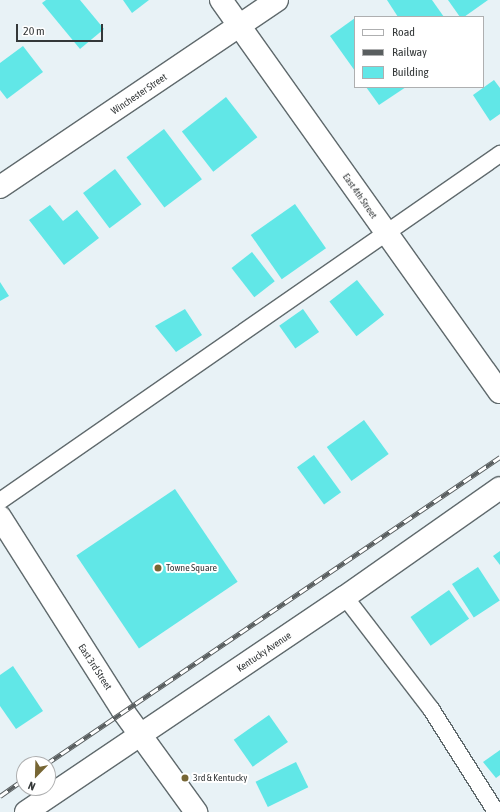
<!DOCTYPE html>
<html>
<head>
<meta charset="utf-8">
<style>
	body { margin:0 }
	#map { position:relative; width:500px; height:812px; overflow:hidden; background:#e8f2f6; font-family:"Asap Condensed",sans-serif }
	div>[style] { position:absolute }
	.building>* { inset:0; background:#61e7e7; transform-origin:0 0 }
	.roads { filter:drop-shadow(1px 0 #606a6d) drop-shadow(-1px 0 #606a6d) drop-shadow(0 1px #606a6d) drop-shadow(0 -1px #606a6d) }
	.service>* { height:16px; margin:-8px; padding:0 8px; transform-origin:8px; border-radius:8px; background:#fff }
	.minor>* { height:22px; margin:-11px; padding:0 11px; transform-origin:11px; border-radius:11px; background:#fff }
	.rail>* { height:4.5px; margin-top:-2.25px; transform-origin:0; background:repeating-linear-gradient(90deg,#fff 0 9px,#595e5f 0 18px); box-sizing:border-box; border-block:1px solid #595e5f }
	.dots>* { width:11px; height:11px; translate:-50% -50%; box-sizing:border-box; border:2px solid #fff; border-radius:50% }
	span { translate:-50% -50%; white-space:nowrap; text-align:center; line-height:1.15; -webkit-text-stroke:4px #fff; paint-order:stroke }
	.street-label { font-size:10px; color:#343839 }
	.poi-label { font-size:10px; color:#343839 }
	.left { translate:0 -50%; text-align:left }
	.legend { position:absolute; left:354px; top:16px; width:130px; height:72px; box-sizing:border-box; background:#fff; border:1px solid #aeafb0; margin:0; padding:5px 7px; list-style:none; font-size:12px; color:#343839 }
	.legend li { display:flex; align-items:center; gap:8px; height:20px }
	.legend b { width:20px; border:1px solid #aeafb0 }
	.north { position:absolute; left:16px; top:756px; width:40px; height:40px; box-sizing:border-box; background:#fff; border:1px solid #aeafb0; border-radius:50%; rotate:203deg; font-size:11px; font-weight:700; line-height:16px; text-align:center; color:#343839 }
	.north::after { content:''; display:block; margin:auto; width:14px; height:18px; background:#776634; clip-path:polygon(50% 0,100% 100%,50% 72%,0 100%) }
	.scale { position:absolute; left:16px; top:24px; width:87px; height:18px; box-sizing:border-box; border:2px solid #343839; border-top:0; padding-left:5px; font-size:12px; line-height:14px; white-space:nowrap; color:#343839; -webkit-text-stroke:3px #fff; paint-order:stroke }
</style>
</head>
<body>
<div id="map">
	<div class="building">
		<div style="clip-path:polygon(46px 0,80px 0,104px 29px,80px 49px,42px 3px)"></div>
		<div style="clip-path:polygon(123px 0,149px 0,132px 13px)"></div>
		<div style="clip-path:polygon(387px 0,432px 0,444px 17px,398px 17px)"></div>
		<div style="clip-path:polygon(448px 0,488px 0,464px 17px,460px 17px)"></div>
		<div style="clip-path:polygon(355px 18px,355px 71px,330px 36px)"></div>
		<div style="clip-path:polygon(23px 46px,43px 72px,7px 99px,0 90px,0 63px)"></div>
		<div style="clip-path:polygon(494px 80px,500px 88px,500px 114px,490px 121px,473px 95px)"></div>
		<div style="clip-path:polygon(366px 87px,406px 87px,379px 105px)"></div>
		<div style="left:226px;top:97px;width:51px;height:56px;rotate:52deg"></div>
		<div style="left:164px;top:129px;width:63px;height:47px;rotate:53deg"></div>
		<div style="left:115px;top:169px;width:44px;height:40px;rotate:53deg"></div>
		<div style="left:295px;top:204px;width:54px;height:54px;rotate:55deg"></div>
		<div style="clip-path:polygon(50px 205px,63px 221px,77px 210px,99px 238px,64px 265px,29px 220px)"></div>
		<div style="left:252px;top:252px;width:37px;height:26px;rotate:52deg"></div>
		<div style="left:357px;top:280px;width:44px;height:35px;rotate:52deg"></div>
		<div style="clip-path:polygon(0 282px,9px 296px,0 301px)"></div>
		<div style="clip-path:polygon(185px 309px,202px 335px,176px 352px,155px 326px)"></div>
		<div style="left:303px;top:309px;width:28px;height:29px;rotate:55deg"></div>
		<div style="left:364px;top:420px;width:42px;height:46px;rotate:54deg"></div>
		<div style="left:314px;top:455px;width:46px;height:21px;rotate:54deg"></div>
		<div style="left:175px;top:489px;width:112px;height:119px;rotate:56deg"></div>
		<div style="clip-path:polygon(500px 551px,500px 565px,493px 556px)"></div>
		<div style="left:478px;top:567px;width:40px;height:31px;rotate:57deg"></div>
		<div style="left:449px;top:590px;width:35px;height:47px;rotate:55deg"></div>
		<div style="clip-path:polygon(13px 666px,43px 711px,16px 729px,0 706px,0 675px)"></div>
		<div style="left:269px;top:715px;width:33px;height:43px;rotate:55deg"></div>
		<div style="clip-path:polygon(500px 750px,500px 775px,496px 778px,483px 762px)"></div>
		<div style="left:296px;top:762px;width:28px;height:45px;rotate:64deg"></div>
	</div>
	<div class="roads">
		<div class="service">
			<div style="left:0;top:501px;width:609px;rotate:-34.76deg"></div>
			<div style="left:345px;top:597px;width:141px;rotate:52.5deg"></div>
			<div style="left:431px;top:709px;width:122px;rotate:57.7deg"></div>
		</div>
		<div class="minor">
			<div style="left:221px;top:0;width:481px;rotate:54.6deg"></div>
			<div style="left:0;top:187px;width:334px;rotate:-34deg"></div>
			<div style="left:0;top:517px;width:230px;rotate:57.6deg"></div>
			<div style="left:123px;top:711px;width:125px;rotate:54.1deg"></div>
			<div style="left:26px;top:812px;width:385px;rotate:-34deg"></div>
			<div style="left:345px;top:597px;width:189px;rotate:-35.1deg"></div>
		</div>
	</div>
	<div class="rail">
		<div style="left:46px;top:764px;width:548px;rotate:-34.07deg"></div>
		<div style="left:0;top:796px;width:29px;rotate:-35deg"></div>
	</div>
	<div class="dots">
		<div style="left:158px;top:568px;background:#776634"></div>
		<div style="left:185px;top:778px;background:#776634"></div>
	</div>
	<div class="street-label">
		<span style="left:139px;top:94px;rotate:-34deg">Winchester Street</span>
		<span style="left:360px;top:196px;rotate:55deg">East 4th Street</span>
		<span style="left:264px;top:652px;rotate:-34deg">Kentucky Avenue</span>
		<span style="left:95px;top:667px;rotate:57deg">East 3rd Street</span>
	</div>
	<div class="poi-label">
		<span class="left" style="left:166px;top:568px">Towne Square</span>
		<span class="left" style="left:193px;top:778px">3rd &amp; Kentucky</span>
	</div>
	<ul class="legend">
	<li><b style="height:5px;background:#fff"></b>Road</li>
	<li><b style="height:5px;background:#595e5f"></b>Railway</li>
	<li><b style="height:11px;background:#61e7e7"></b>Building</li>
	</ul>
	<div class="north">N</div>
	<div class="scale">20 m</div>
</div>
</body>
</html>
